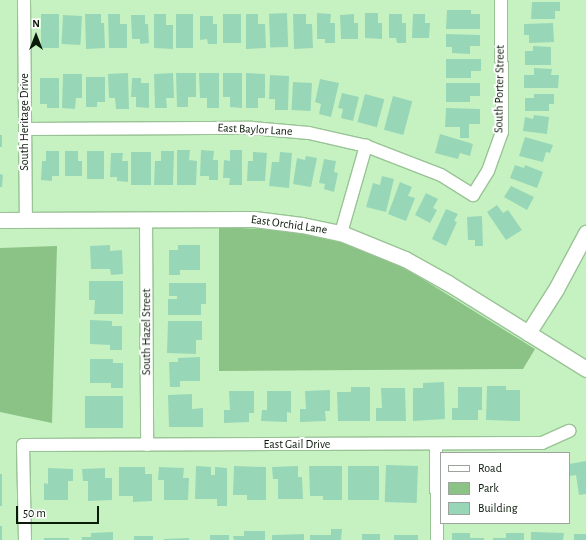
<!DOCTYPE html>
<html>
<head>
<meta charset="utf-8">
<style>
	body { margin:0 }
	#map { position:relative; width:586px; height:540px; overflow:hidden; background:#c6f2c2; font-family:"Alegreya Sans",sans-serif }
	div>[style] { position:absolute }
	.green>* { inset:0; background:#8bc285 }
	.building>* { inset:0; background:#97d7b7; transform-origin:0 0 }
	.roads { filter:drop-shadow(1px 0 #99c395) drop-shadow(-1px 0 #99c395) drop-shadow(0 1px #99c395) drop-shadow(0 -1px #99c395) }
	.minor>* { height:12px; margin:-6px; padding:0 6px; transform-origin:6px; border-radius:6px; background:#fff }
	.tertiary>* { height:15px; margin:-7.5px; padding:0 7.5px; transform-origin:7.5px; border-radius:7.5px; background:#fff }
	span { translate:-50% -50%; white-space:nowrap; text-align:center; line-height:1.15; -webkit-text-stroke:4px #fff; paint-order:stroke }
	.street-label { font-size:12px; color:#0b1b0a }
	.legend { position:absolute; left:440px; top:452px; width:130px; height:72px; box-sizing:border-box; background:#fff; border:1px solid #9da49d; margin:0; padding:5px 7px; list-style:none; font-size:12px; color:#0b1b0a }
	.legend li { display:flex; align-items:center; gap:8px; height:20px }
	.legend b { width:20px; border:1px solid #9da49d }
	.north { position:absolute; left:16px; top:16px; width:40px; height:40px; -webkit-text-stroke:3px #fff; paint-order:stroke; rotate:0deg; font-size:11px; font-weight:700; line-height:16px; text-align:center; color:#0b1b0a }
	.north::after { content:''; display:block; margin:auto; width:14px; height:18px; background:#0b1b0a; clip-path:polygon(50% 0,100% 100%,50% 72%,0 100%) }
	.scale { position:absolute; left:16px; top:506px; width:83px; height:18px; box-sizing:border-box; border:2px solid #0b1b0a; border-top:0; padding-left:5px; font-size:12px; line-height:14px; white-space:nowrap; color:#0b1b0a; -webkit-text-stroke:3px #fff; paint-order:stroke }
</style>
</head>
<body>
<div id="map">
	<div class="green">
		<div style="clip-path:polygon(219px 227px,287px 230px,338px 241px,367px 251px,400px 265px,535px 349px,523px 369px,219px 371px)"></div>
		<div style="clip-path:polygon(57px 246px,52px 423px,0 412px,0 248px)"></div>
	</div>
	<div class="building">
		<div style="clip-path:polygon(532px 2px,560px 2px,560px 11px,555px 11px,555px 19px,531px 19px)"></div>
		<div style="clip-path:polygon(447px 10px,471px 10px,471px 14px,480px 14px,480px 29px,446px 29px)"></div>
		<div style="left:287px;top:13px;width:34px;height:18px;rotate:88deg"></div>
		<div style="clip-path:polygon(317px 13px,331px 14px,330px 23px,335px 23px,335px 43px,325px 43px,325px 39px,317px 39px)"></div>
		<div style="clip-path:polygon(365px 13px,378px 13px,378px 23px,382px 23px,382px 39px,365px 38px)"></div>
		<div style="left:41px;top:14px;width:18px;height:34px"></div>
		<div style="clip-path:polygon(85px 14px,101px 14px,101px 23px,104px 23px,105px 48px,86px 49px)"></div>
		<div style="clip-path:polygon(108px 14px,120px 14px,120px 24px,127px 24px,127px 48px,109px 48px)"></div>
		<div style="clip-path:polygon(154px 14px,166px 14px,166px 25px,173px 25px,173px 49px,154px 48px)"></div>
		<div style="left:176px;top:14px;width:17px;height:34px"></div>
		<div style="left:223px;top:14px;width:18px;height:29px"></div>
		<div style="clip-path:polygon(246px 14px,258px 14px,258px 24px,265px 24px,266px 48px,246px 49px)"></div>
		<div style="clip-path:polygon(293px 14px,306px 14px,306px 24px,312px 24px,313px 48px,294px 49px)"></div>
		<div style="clip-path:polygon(354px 14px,354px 23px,358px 23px,358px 39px,341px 39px,340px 15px)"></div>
		<div style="clip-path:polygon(389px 14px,402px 14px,402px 23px,406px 23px,406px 43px,397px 43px,396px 38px,389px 38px)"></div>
		<div style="clip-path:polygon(413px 14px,425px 14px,425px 23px,430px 23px,429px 38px,412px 38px)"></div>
		<div style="left:63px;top:15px;width:19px;height:29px;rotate:3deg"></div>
		<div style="clip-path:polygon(131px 15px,145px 15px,145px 24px,148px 24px,149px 43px,140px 44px,140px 39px,132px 39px)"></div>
		<div style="clip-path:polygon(200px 16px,213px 16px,213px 24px,217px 24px,217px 44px,208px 44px,207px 39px,200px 40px)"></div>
		<div style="clip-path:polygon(553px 23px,554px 42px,529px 43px,529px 35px,524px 35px,524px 24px)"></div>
		<div style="clip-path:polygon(446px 34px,480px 35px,480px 46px,470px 46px,470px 54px,452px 53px,452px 47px,446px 47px)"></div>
		<div style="clip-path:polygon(533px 46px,551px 47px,551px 65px,525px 65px,525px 51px,533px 51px)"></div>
		<div style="clip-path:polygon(446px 59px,481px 59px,481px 71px,471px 71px,471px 78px,446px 78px)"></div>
		<div style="clip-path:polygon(534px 68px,552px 69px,551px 75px,559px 75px,558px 88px,524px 88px,524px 75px,534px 75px)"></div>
		<div style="clip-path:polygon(128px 73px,129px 109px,116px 109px,115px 98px,109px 98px,108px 74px)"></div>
		<div style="clip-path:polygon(173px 73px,174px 98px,166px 98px,167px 108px,155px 108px,154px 74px)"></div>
		<div style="clip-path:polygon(176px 73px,196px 73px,196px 97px,188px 97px,188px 107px,177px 107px)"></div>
		<div style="clip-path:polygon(199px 73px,219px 73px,219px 108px,207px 108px,207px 98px,200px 98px)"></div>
		<div style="clip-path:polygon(223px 73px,242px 73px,242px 108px,230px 107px,230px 97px,223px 97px)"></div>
		<div style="clip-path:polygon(246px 73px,265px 74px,265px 98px,258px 98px,258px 108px,246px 108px)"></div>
		<div style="clip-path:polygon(63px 74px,82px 74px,82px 98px,76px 98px,75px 109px,62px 108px)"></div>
		<div style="clip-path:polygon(270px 75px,289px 76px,288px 110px,275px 110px,275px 99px,269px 99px)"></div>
		<div style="clip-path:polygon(86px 77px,105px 77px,105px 102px,97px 102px,97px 107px,86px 107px)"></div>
		<div style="clip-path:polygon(40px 78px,59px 78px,59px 108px,47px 108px,47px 104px,40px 104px)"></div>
		<div style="clip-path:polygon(132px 78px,141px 78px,141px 83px,149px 83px,149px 108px,136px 107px,136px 97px,131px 97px)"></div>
		<div style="clip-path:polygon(320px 79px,339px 83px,331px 117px,319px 114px,321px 104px,315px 102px)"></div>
		<div style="left:293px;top:82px;width:19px;height:28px;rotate:3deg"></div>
		<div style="clip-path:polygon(446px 83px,480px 83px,480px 96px,470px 96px,470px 102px,446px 102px)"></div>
		<div style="clip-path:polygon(342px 93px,359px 97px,353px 121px,341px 118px,343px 109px,338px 108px)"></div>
		<div style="left:365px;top:94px;width:20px;height:29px;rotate:15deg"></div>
		<div style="clip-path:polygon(534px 94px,554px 94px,554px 104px,549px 104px,549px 111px,525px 111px,525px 98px,534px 98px)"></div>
		<div style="left:393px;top:96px;width:20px;height:35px;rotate:15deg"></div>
		<div style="clip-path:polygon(446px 108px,480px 109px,480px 124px,469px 124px,469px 138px,460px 138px,460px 127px,445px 127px)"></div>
		<div style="clip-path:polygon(534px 115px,549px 117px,547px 134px,523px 131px,525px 117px,533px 119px)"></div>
		<div style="clip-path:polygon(440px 134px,473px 144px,470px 156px,460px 153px,458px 159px,435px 153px)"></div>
		<div style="left:0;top:135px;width:2px;height:12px"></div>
		<div style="clip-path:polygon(525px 137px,553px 145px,550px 153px,546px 152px,543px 162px,519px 156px)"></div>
		<div style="clip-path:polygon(177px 150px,190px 150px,189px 160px,197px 161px,196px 185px,177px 185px)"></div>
		<div style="clip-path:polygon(201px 150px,214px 151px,213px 160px,218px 160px,218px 180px,209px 180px,209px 176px,200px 176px)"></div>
		<div style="clip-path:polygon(230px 150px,242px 150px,242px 185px,229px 185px,230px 178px,223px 178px,224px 160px,230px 161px)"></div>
		<div style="clip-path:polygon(46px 151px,59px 151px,59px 176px,52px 176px,52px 181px,41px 180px,42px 161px,46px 161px)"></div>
		<div style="clip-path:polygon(65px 151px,78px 151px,78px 161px,82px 161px,82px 176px,65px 176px)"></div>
		<div style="left:87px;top:151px;width:17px;height:28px"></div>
		<div style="clip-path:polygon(161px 151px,174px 151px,173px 185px,154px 185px,155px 161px,161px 161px)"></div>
		<div style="left:131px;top:152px;width:20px;height:33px"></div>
		<div style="clip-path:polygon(253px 152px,267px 153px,265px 181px,247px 181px,248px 161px,253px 161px)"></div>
		<div style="clip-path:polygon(280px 152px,292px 153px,289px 188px,269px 186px,272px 162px,279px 162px)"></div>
		<div style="clip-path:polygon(111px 153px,123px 153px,122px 161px,128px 161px,128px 182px,117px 181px,117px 177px,110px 177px)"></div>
		<div style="clip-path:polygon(306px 156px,317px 158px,311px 187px,293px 184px,297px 158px,305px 160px)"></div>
		<div style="clip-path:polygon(324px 159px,336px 161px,334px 172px,338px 173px,334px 192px,324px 189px,325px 184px,319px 183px)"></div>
		<div style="clip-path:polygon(515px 165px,524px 168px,525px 165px,543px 172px,537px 188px,510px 178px)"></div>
		<div style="clip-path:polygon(0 174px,3px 175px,2px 187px,0 187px)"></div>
		<div style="clip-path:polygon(382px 176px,394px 179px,386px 212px,366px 207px,373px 183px,380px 185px)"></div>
		<div style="clip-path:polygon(400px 182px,412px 187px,408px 196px,415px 198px,406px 221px,388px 214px)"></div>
		<div style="clip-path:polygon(511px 186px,534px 197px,527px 210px,504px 197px)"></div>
		<div style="clip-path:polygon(426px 193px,438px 199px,433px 208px,437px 210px,430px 223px,415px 215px)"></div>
		<div style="clip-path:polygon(497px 205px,503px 213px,508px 210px,522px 230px,506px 240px,487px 212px)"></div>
		<div style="clip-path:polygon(446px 209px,458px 214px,454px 221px,457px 222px,446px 246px,432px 239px)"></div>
		<div style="clip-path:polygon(482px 216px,483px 246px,475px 246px,475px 240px,468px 240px,467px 217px)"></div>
		<div style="clip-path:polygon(110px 245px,110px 251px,122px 250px,123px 274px,111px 275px,110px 269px,91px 269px,90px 246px)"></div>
		<div style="clip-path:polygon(178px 245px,200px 245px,200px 270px,180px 270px,180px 275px,169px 275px,169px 250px,178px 250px)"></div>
		<div style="clip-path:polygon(89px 281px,123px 281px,123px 314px,94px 314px,95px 300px,89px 300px)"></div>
		<div style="clip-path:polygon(169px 283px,206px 283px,206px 304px,201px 304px,201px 315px,168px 315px,168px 299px,177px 299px,177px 296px,169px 296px)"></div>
		<div style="clip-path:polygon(90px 320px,112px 321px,112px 326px,122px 326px,122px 350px,110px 350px,110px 345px,90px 344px)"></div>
		<div style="clip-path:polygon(168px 321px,202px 321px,202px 340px,196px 340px,196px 354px,167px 353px)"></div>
		<div style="clip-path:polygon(200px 357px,200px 381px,180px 381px,180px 387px,170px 387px,169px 362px,178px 362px,178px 358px)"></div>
		<div style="clip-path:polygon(90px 359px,113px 359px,113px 363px,123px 363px,123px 388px,111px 388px,111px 383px,90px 383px)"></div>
		<div style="clip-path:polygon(444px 382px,445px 419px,413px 421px,413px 388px,423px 388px,423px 383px)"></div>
		<div style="clip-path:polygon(487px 386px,506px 386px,506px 390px,520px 390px,520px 421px,486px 420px)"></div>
		<div style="clip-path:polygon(351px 387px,370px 387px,370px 421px,338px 421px,337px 392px,351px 392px)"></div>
		<div style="clip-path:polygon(458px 387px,482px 387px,482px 410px,478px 410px,478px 420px,452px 420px,452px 408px,458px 408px)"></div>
		<div style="clip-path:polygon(381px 388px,405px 388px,406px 421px,376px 421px,376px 408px,382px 408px)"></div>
		<div style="clip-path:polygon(330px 390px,330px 411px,325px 411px,326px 421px,300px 422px,300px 409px,306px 409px,305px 391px)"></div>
		<div style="clip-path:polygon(229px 391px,254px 391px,254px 413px,249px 413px,249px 422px,224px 423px,224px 410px,230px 410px)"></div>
		<div style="clip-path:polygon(267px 391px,291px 391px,291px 413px,287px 412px,287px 422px,261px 421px,262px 410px,267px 410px)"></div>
		<div style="clip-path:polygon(192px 394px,192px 409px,203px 408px,203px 427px,169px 427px,168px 395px)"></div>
		<div style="left:123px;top:396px;width:32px;height:38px;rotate:90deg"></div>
		<div style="clip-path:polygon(586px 461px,586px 494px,579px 495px,576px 475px,570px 476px,569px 464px)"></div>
		<div style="left:386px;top:465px;width:32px;height:37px;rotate:2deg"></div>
		<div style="clip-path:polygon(196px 466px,211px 467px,211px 475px,215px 475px,215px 467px,227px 468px,227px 506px,217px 506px,217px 499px,195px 499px)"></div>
		<div style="clip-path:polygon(234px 466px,266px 467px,266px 500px,247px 500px,247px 495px,233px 495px)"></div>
		<div style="clip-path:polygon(298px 466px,298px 477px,302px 477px,303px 499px,278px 499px,278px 479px,273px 479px,272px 467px)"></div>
		<div style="clip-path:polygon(309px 466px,342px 466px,342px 500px,323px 500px,323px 496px,310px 496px)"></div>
		<div style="left:348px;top:466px;width:31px;height:34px"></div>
		<div style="clip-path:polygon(119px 467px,145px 467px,145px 474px,152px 474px,152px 501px,133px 502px,133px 496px,119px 496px)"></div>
		<div style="clip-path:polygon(159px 467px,184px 468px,183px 478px,189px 478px,188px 500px,164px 500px,164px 480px,158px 480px)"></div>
		<div style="clip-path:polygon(48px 468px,73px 469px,73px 481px,68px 481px,68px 500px,44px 500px,44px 483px,48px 484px)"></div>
		<div style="clip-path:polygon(105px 468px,105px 478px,112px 478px,112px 500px,88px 501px,88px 481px,83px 481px,82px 469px)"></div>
		<div style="left:0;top:474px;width:2px;height:32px"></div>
		<div style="left:2px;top:526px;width:14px;height:2px;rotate:90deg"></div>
		<div style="clip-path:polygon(331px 529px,342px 529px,341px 540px,310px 540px,310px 535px,331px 535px)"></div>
		<div style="clip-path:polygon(244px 531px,265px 531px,265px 540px,234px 540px,233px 536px,244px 536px)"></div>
		<div style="clip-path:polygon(113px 532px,113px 540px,82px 540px,82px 537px,91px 537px,91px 533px)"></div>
		<div style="clip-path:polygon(531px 532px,564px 533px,563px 540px,531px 540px)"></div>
		<div style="clip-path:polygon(452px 533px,470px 533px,470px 538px,484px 538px,484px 540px,452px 540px)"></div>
		<div style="clip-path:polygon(506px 533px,524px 533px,524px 540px,493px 540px,493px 538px,506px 538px)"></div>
		<div style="clip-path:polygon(304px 534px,304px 540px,272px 540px,272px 535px)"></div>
		<div style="left:362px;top:534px;width:18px;height:6px"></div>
		<div style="left:574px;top:534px;width:12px;height:6px"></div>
		<div style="left:210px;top:535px;width:19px;height:5px"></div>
		<div style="left:394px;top:535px;width:24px;height:5px"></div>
		<div style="left:134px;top:536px;width:19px;height:4px"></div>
		<div style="left:44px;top:538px;width:25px;height:2px"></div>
		<div style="clip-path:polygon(189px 538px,189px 540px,164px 540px,164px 539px)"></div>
	</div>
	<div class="roads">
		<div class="minor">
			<div style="left:24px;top:0;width:220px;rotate:89.5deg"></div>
			<div style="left:25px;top:129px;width:227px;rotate:-0.3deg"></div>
			<div style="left:252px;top:128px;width:57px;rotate:5deg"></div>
			<div style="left:309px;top:133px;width:58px;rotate:12.8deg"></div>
			<div style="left:366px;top:146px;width:80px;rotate:21.1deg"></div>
			<div style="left:441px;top:175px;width:38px;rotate:32deg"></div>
			<div style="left:473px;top:195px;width:28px;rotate:-58deg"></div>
			<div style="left:488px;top:171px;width:41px;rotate:-70.3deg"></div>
			<div style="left:502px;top:132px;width:132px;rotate:-90.4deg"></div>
			<div style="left:146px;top:219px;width:226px;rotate:89.7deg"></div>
			<div style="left:341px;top:233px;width:91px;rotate:-74deg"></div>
			<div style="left:436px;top:444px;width:96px;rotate:89.4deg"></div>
			<div style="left:25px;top:540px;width:95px;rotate:-91.2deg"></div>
			<div style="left:23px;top:445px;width:519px;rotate:-0.22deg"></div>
			<div style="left:542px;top:443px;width:30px;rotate:-24deg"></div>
		</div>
		<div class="tertiary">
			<div style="left:0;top:220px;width:254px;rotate:-0.2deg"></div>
			<div style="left:254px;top:219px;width:48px;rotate:7.1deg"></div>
			<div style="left:302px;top:225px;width:40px;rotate:12deg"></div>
			<div style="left:341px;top:233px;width:69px;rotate:22.1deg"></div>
			<div style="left:405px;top:259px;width:49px;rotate:29.2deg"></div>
			<div style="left:448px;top:283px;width:163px;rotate:31.9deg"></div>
			<div style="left:528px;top:333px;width:52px;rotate:-57.5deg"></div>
			<div style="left:556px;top:289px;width:64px;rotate:-61.8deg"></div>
		</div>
	</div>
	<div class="street-label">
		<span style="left:500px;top:89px;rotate:-89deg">South Porter Street</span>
		<span style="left:25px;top:122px;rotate:-90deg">South Heritage Drive</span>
		<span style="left:255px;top:130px;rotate:3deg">East Baylor Lane</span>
		<span style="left:289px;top:225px;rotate:8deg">East Orchid Lane</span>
		<span style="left:147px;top:332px;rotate:-90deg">South Hazel Street</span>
		<span style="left:297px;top:445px">East Gail Drive</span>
	</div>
	<ul class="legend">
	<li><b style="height:5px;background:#fff"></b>Road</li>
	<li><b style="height:11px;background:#8bc285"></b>Park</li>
	<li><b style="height:11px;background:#97d7b7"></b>Building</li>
	</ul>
	<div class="north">N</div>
	<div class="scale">50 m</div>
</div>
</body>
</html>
